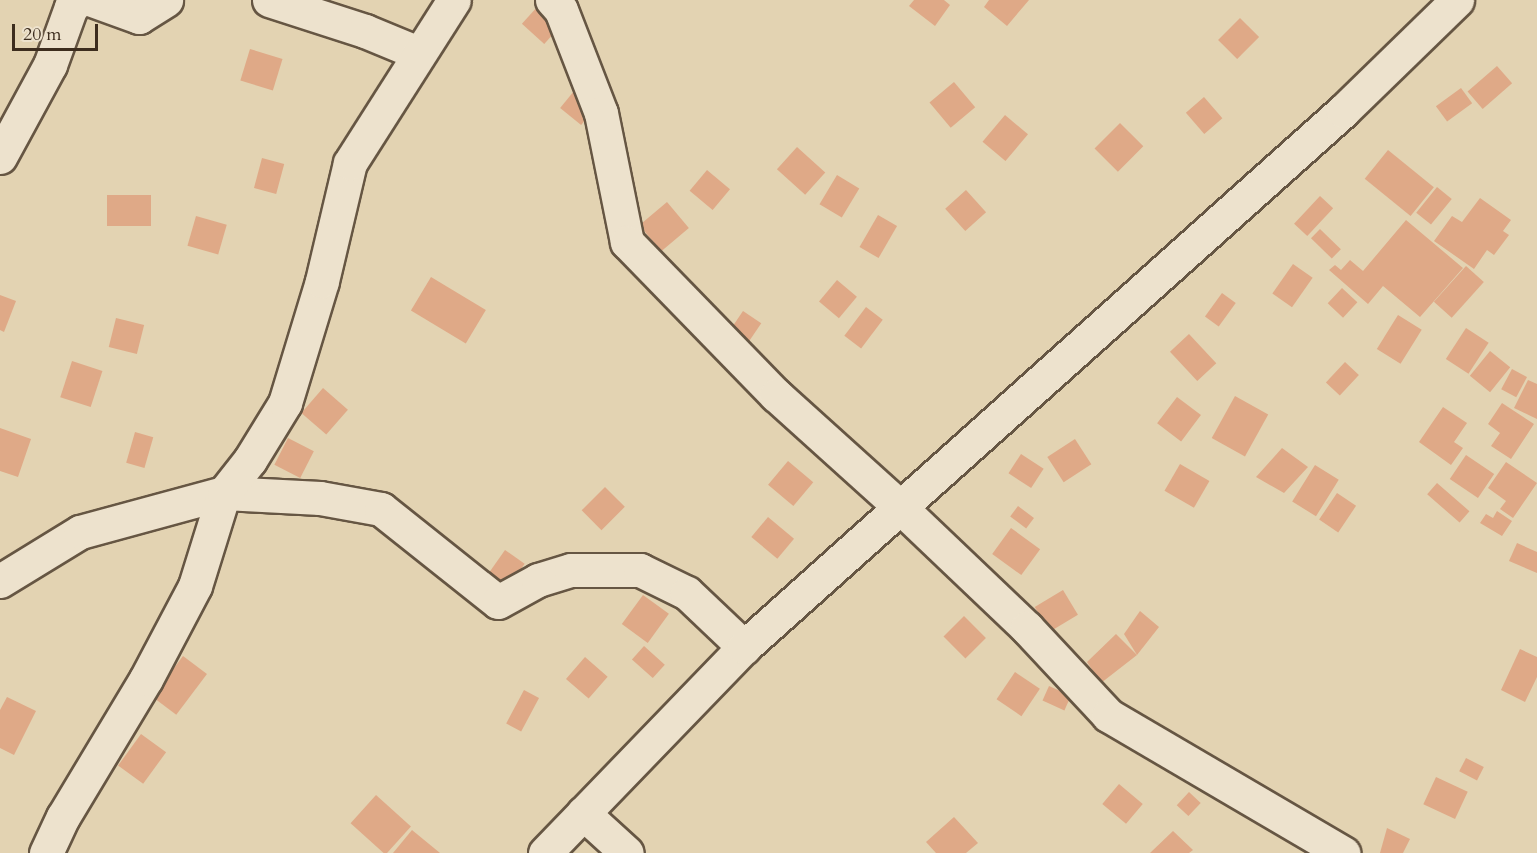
<!DOCTYPE html>
<html>
<head>
<meta charset="utf-8">
<style>
	body { margin:0 }
	#map { position:relative; width:1537px; height:853px; overflow:hidden; background:#e3d3b2; font-family:Cardo,serif }
	div>[style] { position:absolute }
	.building>* { inset:0; background:#dfa987; transform-origin:0 0 }
	.roads { filter:drop-shadow(2px 0 #665643) drop-shadow(-2px 0 #665643) drop-shadow(0 2px #665643) drop-shadow(0 -2px #665643) }
	.minor>* { height:33px; margin:-16.5px; padding:0 16.5px; transform-origin:16.5px; border-radius:16.5px; background:#ede2cd }
	span { translate:-50% -50%; white-space:nowrap; text-align:center; line-height:1.15; -webkit-text-stroke:4.5px #ede2cd; paint-order:stroke }
	.scale { position:absolute; left:12px; top:24px; width:86px; height:27px; box-sizing:border-box; border:3px solid #3d2d1e; border-top:0; padding-left:8px; font-size:18px; line-height:21px; white-space:nowrap; color:#3d2d1e; -webkit-text-stroke:4px #ede2cd; paint-order:stroke }
</style>
</head>
<body>
<div id="map">
	<div class="building">
		<div style="clip-path:polygon(914px 0,944px 0,950px 5px,935px 26px,909px 6px)"></div>
		<div style="clip-path:polygon(989px 0,1029px 0,1007px 26px,984px 7px)"></div>
		<div style="left:538px;top:6px;width:30px;height:24px;rotate:42deg"></div>
		<div style="left:1240px;top:18px;width:27px;height:31px;rotate:45deg"></div>
		<div style="left:250px;top:49px;width:34px;height:33px;rotate:17deg"></div>
		<div style="left:1497px;top:66px;width:23px;height:39px;rotate:49deg"></div>
		<div style="left:954px;top:82px;width:33px;height:32px;rotate:50deg"></div>
		<div style="left:1461px;top:88px;width:19px;height:31px;rotate:54deg"></div>
		<div style="left:574px;top:91px;width:27px;height:22px;rotate:39deg"></div>
		<div style="left:1204px;top:97px;width:28px;height:24px;rotate:49deg"></div>
		<div style="left:1005px;top:115px;width:30px;height:35px;rotate:40deg"></div>
		<div style="left:1120px;top:123px;width:33px;height:36px;rotate:45deg"></div>
		<div style="left:797px;top:147px;width:38px;height:30px;rotate:42deg"></div>
		<div style="left:1388px;top:150px;width:59px;height:37px;rotate:39deg"></div>
		<div style="left:262px;top:158px;width:23px;height:31px;rotate:15deg"></div>
		<div style="left:707px;top:170px;width:30px;height:27px;rotate:40deg"></div>
		<div style="left:837px;top:175px;width:26px;height:34px;rotate:31deg"></div>
		<div style="left:1437px;top:187px;width:19px;height:33px;rotate:39deg"></div>
		<div style="left:966px;top:190px;width:30px;height:28px;rotate:48deg"></div>
		<div style="left:107px;top:195px;width:44px;height:31px"></div>
		<div style="left:1320px;top:196px;width:18px;height:38px;rotate:43deg"></div>
		<div style="clip-path:polygon(1480px 198px,1511px 220px,1503px 231px,1509px 235px,1494px 255px,1487px 250px,1474px 269px,1434px 241px,1452px 216px,1462px 222px)"></div>
		<div style="left:667px;top:202px;width:34px;height:36px;rotate:50deg"></div>
		<div style="left:878px;top:215px;width:22px;height:37px;rotate:30deg"></div>
		<div style="left:196px;top:216px;width:32px;height:31px;rotate:16deg"></div>
		<div style="clip-path:polygon(1406px 220px,1463px 268px,1420px 317px,1383px 286px,1368px 304px,1329px 270px,1335px 265px,1341px 270px,1350px 260px,1363px 271px)"></div>
		<div style="left:1320px;top:229px;width:29px;height:13px;rotate:44deg"></div>
		<div style="left:1293px;top:264px;width:24px;height:36px;rotate:35deg"></div>
		<div style="left:1466px;top:266px;width:24px;height:48px;rotate:42deg"></div>
		<div style="left:431px;top:277px;width:64px;height:39px;rotate:31deg"></div>
		<div style="left:837px;top:280px;width:26px;height:28px;rotate:40deg"></div>
		<div style="left:1342px;top:288px;width:21px;height:21px;rotate:43deg"></div>
		<div style="left:1222px;top:293px;width:17px;height:29px;rotate:36deg"></div>
		<div style="clip-path:polygon(0 295px,16px 301px,4px 332px,0 330px)"></div>
		<div style="left:866px;top:307px;width:21px;height:36px;rotate:37deg"></div>
		<div style="left:743px;top:311px;width:22px;height:26px;rotate:34deg"></div>
		<div style="left:1398px;top:315px;width:28px;height:40px;rotate:32deg"></div>
		<div style="left:116px;top:318px;width:29px;height:30px;rotate:14deg"></div>
		<div style="left:1466px;top:328px;width:27px;height:37px;rotate:33deg"></div>
		<div style="left:1189px;top:334px;width:40px;height:26px;rotate:47deg"></div>
		<div style="left:1490px;top:351px;width:26px;height:32px;rotate:39deg"></div>
		<div style="left:72px;top:361px;width:32px;height:38px;rotate:18deg"></div>
		<div style="left:1345px;top:362px;width:19px;height:28px;rotate:43deg"></div>
		<div style="left:1512px;top:369px;width:17px;height:23px;rotate:28deg"></div>
		<div style="clip-path:polygon(1528px 380px,1537px 384px,1537px 419px,1514px 408px)"></div>
		<div style="left:323px;top:388px;width:33px;height:33px;rotate:41deg"></div>
		<div style="left:1235px;top:396px;width:38px;height:48px;rotate:29deg"></div>
		<div style="left:1177px;top:397px;width:30px;height:33px;rotate:37deg"></div>
		<div style="clip-path:polygon(1502px 403px,1534px 424px,1511px 459px,1491px 446px,1500px 433px,1488px 424px)"></div>
		<div style="clip-path:polygon(1443px 407px,1467px 423px,1454px 442px,1463px 448px,1451px 465px,1419px 442px)"></div>
		<div style="clip-path:polygon(0 428px,31px 439px,18px 477px,0 471px)"></div>
		<div style="left:135px;top:432px;width:19px;height:32px;rotate:16deg"></div>
		<div style="left:288px;top:438px;width:29px;height:30px;rotate:27deg"></div>
		<div style="left:1075px;top:439px;width:30px;height:33px;rotate:57deg"></div>
		<div style="clip-path:polygon(1282px 448px,1308px 467px,1284px 493px,1256px 477px)"></div>
		<div style="left:1021px;top:454px;width:27px;height:23px;rotate:33deg"></div>
		<div style="left:1466px;top:455px;width:34px;height:29px;rotate:34deg"></div>
		<div style="left:788px;top:461px;width:33px;height:31px;rotate:40deg"></div>
		<div style="clip-path:polygon(1506px 462px,1537px 483px,1513px 518px,1500px 509px,1506px 501px,1488px 488px)"></div>
		<div style="left:1180px;top:464px;width:34px;height:31px;rotate:30deg"></div>
		<div style="left:1315px;top:465px;width:28px;height:43px;rotate:32deg"></div>
		<div style="left:1437px;top:483px;width:43px;height:15px;rotate:41deg"></div>
		<div style="left:605px;top:487px;width:28px;height:33px;rotate:45deg"></div>
		<div style="left:1337px;top:493px;width:23px;height:32px;rotate:34deg"></div>
		<div style="left:1018px;top:506px;width:20px;height:13px;rotate:37deg"></div>
		<div style="clip-path:polygon(1497px 511px,1512px 521px,1502px 536px,1480px 523px,1486px 514px,1493px 518px)"></div>
		<div style="left:768px;top:517px;width:34px;height:26px;rotate:40deg"></div>
		<div style="left:1011px;top:528px;width:36px;height:32px;rotate:36deg"></div>
		<div style="clip-path:polygon(1517px 543px,1537px 552px,1537px 573px,1509px 561px)"></div>
		<div style="left:505px;top:550px;width:24px;height:27px;rotate:35deg"></div>
		<div style="left:1063px;top:590px;width:29px;height:33px;rotate:59deg"></div>
		<div style="left:643px;top:595px;width:32px;height:36px;rotate:36deg"></div>
		<div style="clip-path:polygon(1140px 611px,1159px 627px,1137px 655px,1124px 634px)"></div>
		<div style="left:964px;top:616px;width:31px;height:29px;rotate:45deg"></div>
		<div style="clip-path:polygon(1116px 634px,1137px 655px,1101px 683px,1087px 662px)"></div>
		<div style="left:644px;top:646px;width:28px;height:18px;rotate:42deg"></div>
		<div style="clip-path:polygon(1520px 649px,1537px 657px,1537px 677px,1525px 702px,1501px 690px)"></div>
		<div style="left:183px;top:656px;width:30px;height:51px;rotate:37deg"></div>
		<div style="left:585px;top:657px;width:30px;height:29px;rotate:41deg"></div>
		<div style="left:1015px;top:672px;width:30px;height:33px;rotate:34deg"></div>
		<div style="left:1049px;top:686px;width:24px;height:16px;rotate:24deg"></div>
		<div style="left:524px;top:690px;width:17px;height:38px;rotate:28deg"></div>
		<div style="clip-path:polygon(7px 697px,36px 711px,14px 755px,0 748px,0 710px)"></div>
		<div style="left:141px;top:734px;width:31px;height:39px;rotate:36deg"></div>
		<div style="left:1466px;top:758px;width:20px;height:15px;rotate:27deg"></div>
		<div style="left:1436px;top:777px;width:35px;height:30px;rotate:25deg"></div>
		<div style="left:1119px;top:784px;width:31px;height:26px;rotate:40deg"></div>
		<div style="left:1189px;top:792px;width:16px;height:18px;rotate:43deg"></div>
		<div style="left:376px;top:795px;width:47px;height:38px;rotate:42deg"></div>
		<div style="clip-path:polygon(954px 817px,978px 843px,966px 853px,936px 853px,926px 842px)"></div>
		<div style="clip-path:polygon(1387px 828px,1410px 839px,1403px 853px,1380px 853px)"></div>
		<div style="clip-path:polygon(412px 830px,440px 853px,393px 853px)"></div>
		<div style="clip-path:polygon(1173px 831px,1193px 850px,1189px 853px,1150px 853px)"></div>
	</div>
	<div class="roads">
		<div class="minor">
			<div style="left:92px;top:0;width:50px;rotate:19.9deg"></div>
			<div style="left:139px;top:17px;width:32px;rotate:-32deg"></div>
			<div style="left:269px;top:0;width:101px;rotate:17.9deg"></div>
			<div style="left:365px;top:31px;width:57px;rotate:22.5deg"></div>
			<div style="left:552px;top:0;width:13px;rotate:48deg"></div>
			<div style="left:561px;top:10px;width:110px;rotate:68.8deg"></div>
			<div style="left:601px;top:113px;width:132px;rotate:78.6deg"></div>
			<div style="left:627px;top:242px;width:214px;rotate:45.8deg"></div>
			<div style="left:776px;top:395px;width:169px;rotate:42.1deg"></div>
			<div style="left:901px;top:508px;width:174px;rotate:43.6deg"></div>
			<div style="left:1027px;top:628px;width:119px;rotate:47deg"></div>
			<div style="left:1108px;top:715px;width:273px;rotate:30.4deg"></div>
			<div style="left:0;top:157px;width:105px;rotate:-61.5deg"></div>
			<div style="left:50px;top:65px;width:62px;rotate:-70.1deg"></div>
			<div style="left:71px;top:7px;width:11px;rotate:-41deg"></div>
			<div style="left:0;top:581px;width:94px;rotate:-31.5deg"></div>
			<div style="left:80px;top:532px;width:149px;rotate:-15.2deg"></div>
			<div style="left:224px;top:493px;width:96px;rotate:3deg"></div>
			<div style="left:320px;top:498px;width:62px;rotate:10.2deg"></div>
			<div style="left:381px;top:509px;width:149px;rotate:38.5deg"></div>
			<div style="left:498px;top:602px;width:46px;rotate:-28.8deg"></div>
			<div style="left:538px;top:580px;width:34px;rotate:-17deg"></div>
			<div style="left:571px;top:570px;width:69px"></div>
			<div style="left:640px;top:570px;width:52px;rotate:26.1deg"></div>
			<div style="left:687px;top:593px;width:79px;rotate:43.5deg"></div>
			<div style="left:583px;top:813px;width:59px;rotate:42.3deg"></div>
			<div style="left:46px;top:853px;width:40px;rotate:-65deg"></div>
			<div style="left:63px;top:817px;width:161px;rotate:-59deg"></div>
			<div style="left:146px;top:679px;width:105px;rotate:-62.2deg"></div>
			<div style="left:195px;top:586px;width:97px;rotate:-72.7deg"></div>
			<div style="left:224px;top:493px;width:42px;rotate:-51.8deg"></div>
			<div style="left:250px;top:460px;width:67px;rotate:-58.4deg"></div>
			<div style="left:285px;top:403px;width:127px;rotate:-73.1deg"></div>
			<div style="left:322px;top:281px;width:121px;rotate:-76.7deg"></div>
			<div style="left:350px;top:163px;width:193px;rotate:-57.5deg"></div>
			<div style="left:545px;top:853px;width:286px;rotate:-46deg"></div>
			<div style="left:744px;top:647px;width:804px;rotate:-41.82deg"></div>
			<div style="left:1343px;top:111px;width:159px;rotate:-44.2deg"></div>
		</div>
	</div>
	<div class="scale">20 m</div>
</div>
</body>
</html>
